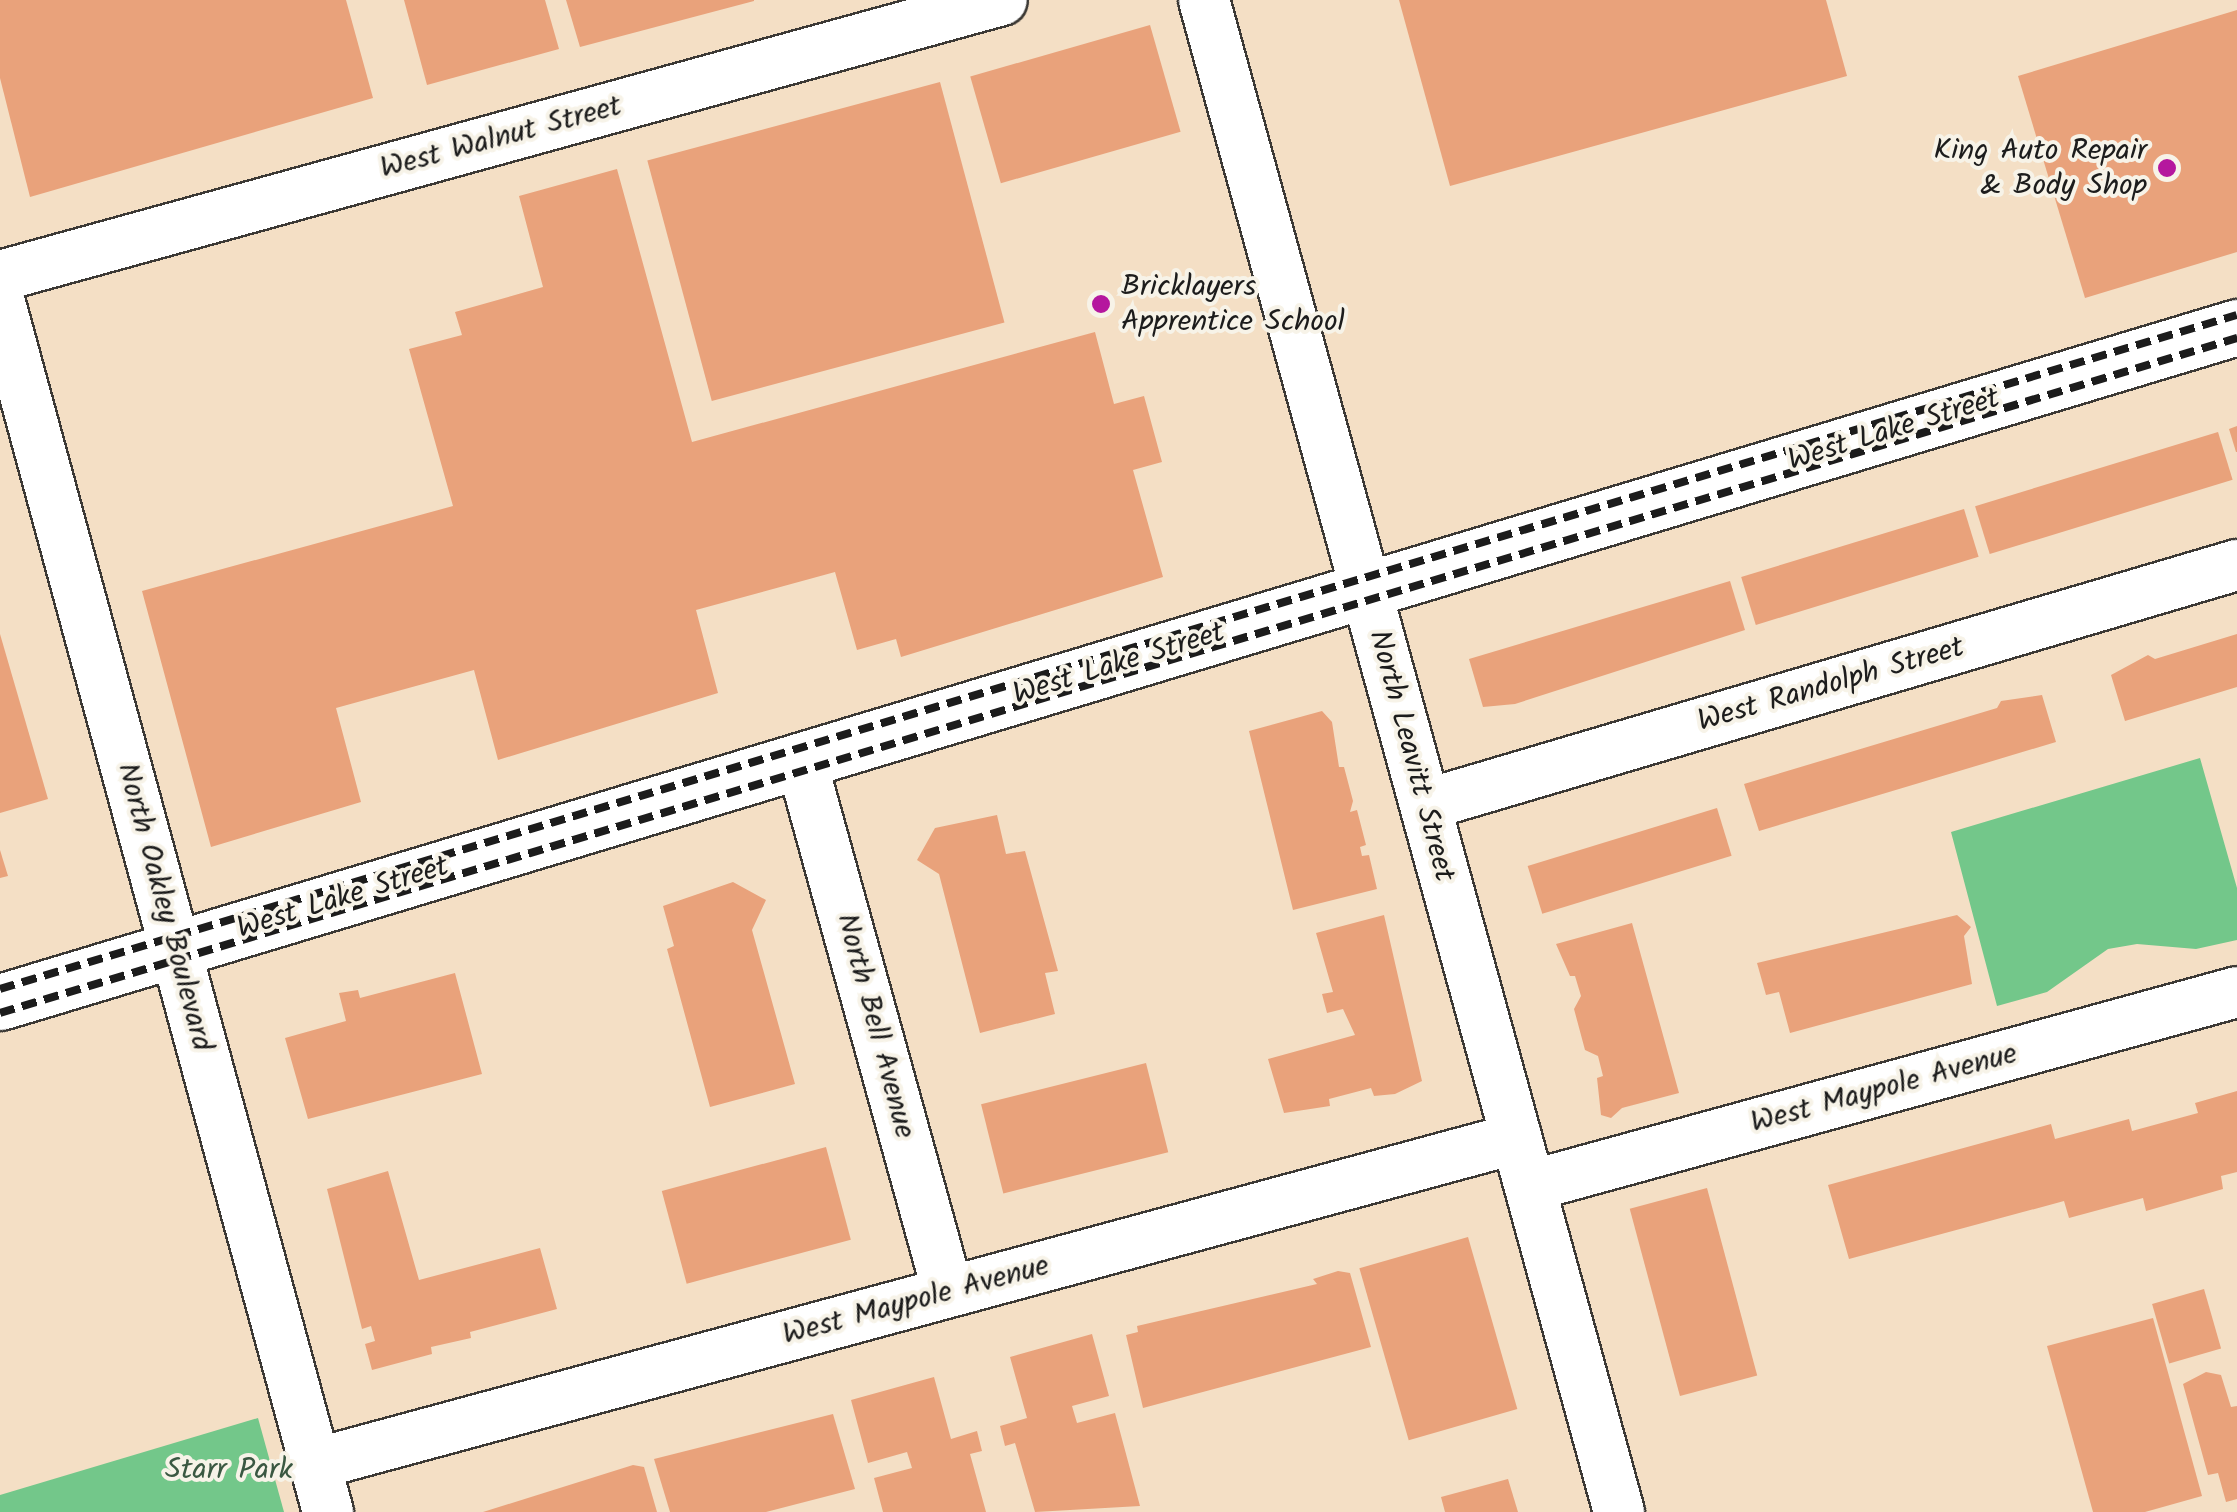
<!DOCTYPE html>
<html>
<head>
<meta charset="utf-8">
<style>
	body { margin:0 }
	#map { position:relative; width:2237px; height:1512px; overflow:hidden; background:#f4dfc5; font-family:Kalam,sans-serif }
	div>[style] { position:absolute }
	.green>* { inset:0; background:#73c78a }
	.building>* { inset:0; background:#e9a27b; transform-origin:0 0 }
	.roads { filter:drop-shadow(2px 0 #3c3935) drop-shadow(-2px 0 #3c3935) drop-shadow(0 2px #3c3935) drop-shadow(0 -2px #3c3935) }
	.minor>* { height:50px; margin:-25px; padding:0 25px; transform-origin:25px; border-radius:25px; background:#fff }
	.secondary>* { height:55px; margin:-27.5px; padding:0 27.5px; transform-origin:27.5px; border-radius:27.5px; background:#fff }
	.rail>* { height:8px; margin-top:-4px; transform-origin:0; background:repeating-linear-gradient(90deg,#1c1c1c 0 15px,transparent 0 23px) }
	.dots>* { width:28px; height:28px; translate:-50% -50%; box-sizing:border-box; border:5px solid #f7f3e8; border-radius:50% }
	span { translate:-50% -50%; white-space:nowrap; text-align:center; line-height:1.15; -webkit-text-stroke:8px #f7f3e8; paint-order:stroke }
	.street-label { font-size:30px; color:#1c1c1c }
	.poi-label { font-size:30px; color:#1c1c1c }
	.right { translate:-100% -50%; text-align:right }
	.left { translate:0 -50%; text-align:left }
	.park-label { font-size:30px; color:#3a5842 }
</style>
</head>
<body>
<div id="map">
	<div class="green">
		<div style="clip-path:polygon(2200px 758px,2237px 888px,2237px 940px,2196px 949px,2137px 944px,2108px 949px,2047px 992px,1997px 1006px,1951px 832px)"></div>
		<div style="clip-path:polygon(258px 1418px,284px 1512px,0 1512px,0 1495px)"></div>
	</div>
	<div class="building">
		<div style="clip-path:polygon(0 0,346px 0,373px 98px,30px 197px,0 78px)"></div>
		<div style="clip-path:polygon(404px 0,545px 0,559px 49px,427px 85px)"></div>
		<div style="clip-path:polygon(566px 0,754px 0,754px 1px,580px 47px)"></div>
		<div style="clip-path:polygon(1399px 0,1826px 0,1847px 76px,1450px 186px)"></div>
		<div style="clip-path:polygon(2237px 10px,2237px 252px,2085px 298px,2018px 76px)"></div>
		<div style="left:1150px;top:25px;width:111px;height:187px;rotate:74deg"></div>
		<div style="left:940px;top:82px;width:249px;height:303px;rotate:75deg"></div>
		<div style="clip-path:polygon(617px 169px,692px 442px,1095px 332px,1114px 404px,1144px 396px,1162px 462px,1133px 470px,1163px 577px,901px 657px,896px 639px,857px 650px,835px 572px,696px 610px,718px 693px,498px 760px,474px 670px,336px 708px,361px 802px,211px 847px,142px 591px,453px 506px,409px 349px,462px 335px,455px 312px,543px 287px,519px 196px)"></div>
		<div style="clip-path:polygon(2237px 426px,2237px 452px,2236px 452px,2229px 429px)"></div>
		<div style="left:2218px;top:432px;width:50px;height:254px;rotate:73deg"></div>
		<div style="left:1964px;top:509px;width:50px;height:233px;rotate:73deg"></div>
		<div style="clip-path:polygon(1730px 581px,1745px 630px,1515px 704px,1483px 707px,1469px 659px)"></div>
		<div style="clip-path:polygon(0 634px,48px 799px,0 813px)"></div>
		<div style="clip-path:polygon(2237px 634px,2237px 687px,2125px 721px,2111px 675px,2148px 655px,2155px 659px)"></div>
		<div style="clip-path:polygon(2042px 695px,2056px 742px,1759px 831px,1744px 784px,1997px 708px,2001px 701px)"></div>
		<div style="clip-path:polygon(1322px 711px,1332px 722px,1339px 767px,1344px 767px,1353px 801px,1350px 812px,1357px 810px,1366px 845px,1360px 847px,1362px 856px,1369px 855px,1377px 889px,1293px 910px,1249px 731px)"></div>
		<div style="left:1717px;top:808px;width:50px;height:198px;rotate:73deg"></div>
		<div style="clip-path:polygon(997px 815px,1006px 854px,1025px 851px,1058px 971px,1045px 973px,1055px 1014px,980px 1033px,939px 874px,917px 860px,935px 828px)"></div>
		<div style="clip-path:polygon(0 850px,8px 876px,0 878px)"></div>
		<div style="clip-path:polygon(733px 882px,766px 900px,752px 930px,795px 1084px,710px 1107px,667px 949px,674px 946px,663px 906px)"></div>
		<div style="clip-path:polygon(1384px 915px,1422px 1081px,1395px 1094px,1374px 1096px,1371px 1088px,1329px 1099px,1330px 1106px,1284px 1113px,1268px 1059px,1355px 1035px,1343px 1009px,1327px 1013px,1322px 994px,1333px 992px,1316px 933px)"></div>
		<div style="clip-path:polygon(1957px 915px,1971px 927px,1964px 936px,1972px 984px,1790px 1033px,1779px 992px,1766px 995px,1757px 963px)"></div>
		<div style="clip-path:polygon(1632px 923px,1679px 1093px,1622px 1108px,1611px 1118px,1601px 1115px,1597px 1078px,1603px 1076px,1598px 1056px,1585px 1050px,1574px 1009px,1581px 996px,1575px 976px,1570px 976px,1556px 944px)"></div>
		<div style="clip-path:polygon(455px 973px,482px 1074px,308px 1119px,285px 1038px,346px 1021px,339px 993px,358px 990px,360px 998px)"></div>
		<div style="left:1146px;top:1063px;width:92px;height:170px;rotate:76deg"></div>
		<div style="clip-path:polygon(2237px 1091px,2237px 1172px,2221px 1176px,2223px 1189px,2146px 1211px,2143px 1198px,2069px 1218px,2064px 1201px,1849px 1259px,1828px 1185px,2051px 1124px,2055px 1139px,2129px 1119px,2132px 1131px,2198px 1113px,2195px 1103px)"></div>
		<div style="left:826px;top:1147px;width:96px;height:170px;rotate:75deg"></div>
		<div style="clip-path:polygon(388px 1171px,419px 1280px,540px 1248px,557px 1309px,470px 1332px,471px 1338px,431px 1347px,432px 1354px,372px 1370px,365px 1344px,375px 1341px,371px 1326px,362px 1329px,327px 1189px)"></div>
		<div style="left:1707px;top:1188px;width:194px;height:80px;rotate:75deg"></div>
		<div style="left:1468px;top:1237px;width:179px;height:113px;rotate:74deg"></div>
		<div style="clip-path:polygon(1338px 1271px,1350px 1273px,1371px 1347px,1143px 1408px,1126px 1335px,1138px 1332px,1137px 1326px,1317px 1284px,1313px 1279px)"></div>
		<div style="left:2204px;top:1289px;width:62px;height:54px;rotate:74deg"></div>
		<div style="clip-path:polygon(2153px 1318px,2202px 1496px,2145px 1512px,2093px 1512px,2047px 1346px)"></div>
		<div style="clip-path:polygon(1092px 1334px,1109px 1396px,1072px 1406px,1077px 1423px,1115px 1413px,1140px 1506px,1035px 1512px,1015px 1443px,1005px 1446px,1000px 1426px,1027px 1418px,1010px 1357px)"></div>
		<div style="clip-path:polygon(2206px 1372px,2221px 1375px,2231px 1407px,2237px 1406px,2237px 1499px,2226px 1502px,2218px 1473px,2208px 1475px,2183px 1384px)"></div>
		<div style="clip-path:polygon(934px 1377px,951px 1439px,977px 1431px,982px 1451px,970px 1454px,986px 1512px,883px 1512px,874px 1478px,912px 1468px,907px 1452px,868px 1463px,851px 1400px)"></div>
		<div style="clip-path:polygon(833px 1414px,855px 1489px,766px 1512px,670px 1512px,654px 1459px)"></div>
		<div style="clip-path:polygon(633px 1465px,644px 1467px,657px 1512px,483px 1512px)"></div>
		<div style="clip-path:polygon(1508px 1479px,1518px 1512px,1445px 1512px,1441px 1497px)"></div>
	</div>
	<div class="roads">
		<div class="minor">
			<div style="left:1204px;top:0;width:1568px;rotate:74.65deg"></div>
			<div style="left:0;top:276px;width:1039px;rotate:-15.4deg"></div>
			<div style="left:0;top:303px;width:1253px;rotate:74.82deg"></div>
			<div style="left:801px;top:760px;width:552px;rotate:74.55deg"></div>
			<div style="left:1425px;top:805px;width:847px;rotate:-16.47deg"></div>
			<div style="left:1530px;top:1186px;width:733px;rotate:-15.34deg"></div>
			<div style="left:315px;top:1464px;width:1245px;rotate:-15.17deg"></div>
		</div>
		<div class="secondary">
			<div style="left:0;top:1002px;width:2337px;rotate:-16.79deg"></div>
		</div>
	</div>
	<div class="rail">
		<div style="left:0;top:989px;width:2336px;rotate:-16.77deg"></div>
		<div style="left:0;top:1013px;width:2337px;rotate:-16.79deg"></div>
	</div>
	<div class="dots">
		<div style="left:2167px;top:168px;background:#b5179e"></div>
		<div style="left:1101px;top:304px;background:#b5179e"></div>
	</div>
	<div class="street-label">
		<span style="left:501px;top:138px;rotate:-15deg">West Walnut Street</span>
		<span style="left:1894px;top:430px;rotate:-17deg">West Lake Street</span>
		<span style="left:1119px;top:664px;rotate:-17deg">West Lake Street</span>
		<span style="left:1831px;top:685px;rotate:-16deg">West Randolph Street</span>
		<span style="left:1411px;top:756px;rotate:75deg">North Leavitt Street</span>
		<span style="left:343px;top:898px;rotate:-17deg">West Lake Street</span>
		<span style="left:164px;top:907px;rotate:75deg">North Oakley Boulevard</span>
		<span style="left:875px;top:1026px;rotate:75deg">North Bell Avenue</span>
		<span style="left:1884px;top:1089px;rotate:-15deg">West Maypole Avenue</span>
		<span style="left:916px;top:1301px;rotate:-15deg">West Maypole Avenue</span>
	</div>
	<div class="poi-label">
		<span class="right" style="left:2147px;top:168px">King Auto Repair<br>&amp; Body Shop</span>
		<span class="left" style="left:1121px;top:304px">Bricklayers<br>Apprentice School</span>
	</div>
	<div class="park-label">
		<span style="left:229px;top:1470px">Starr Park</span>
	</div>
</div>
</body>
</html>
